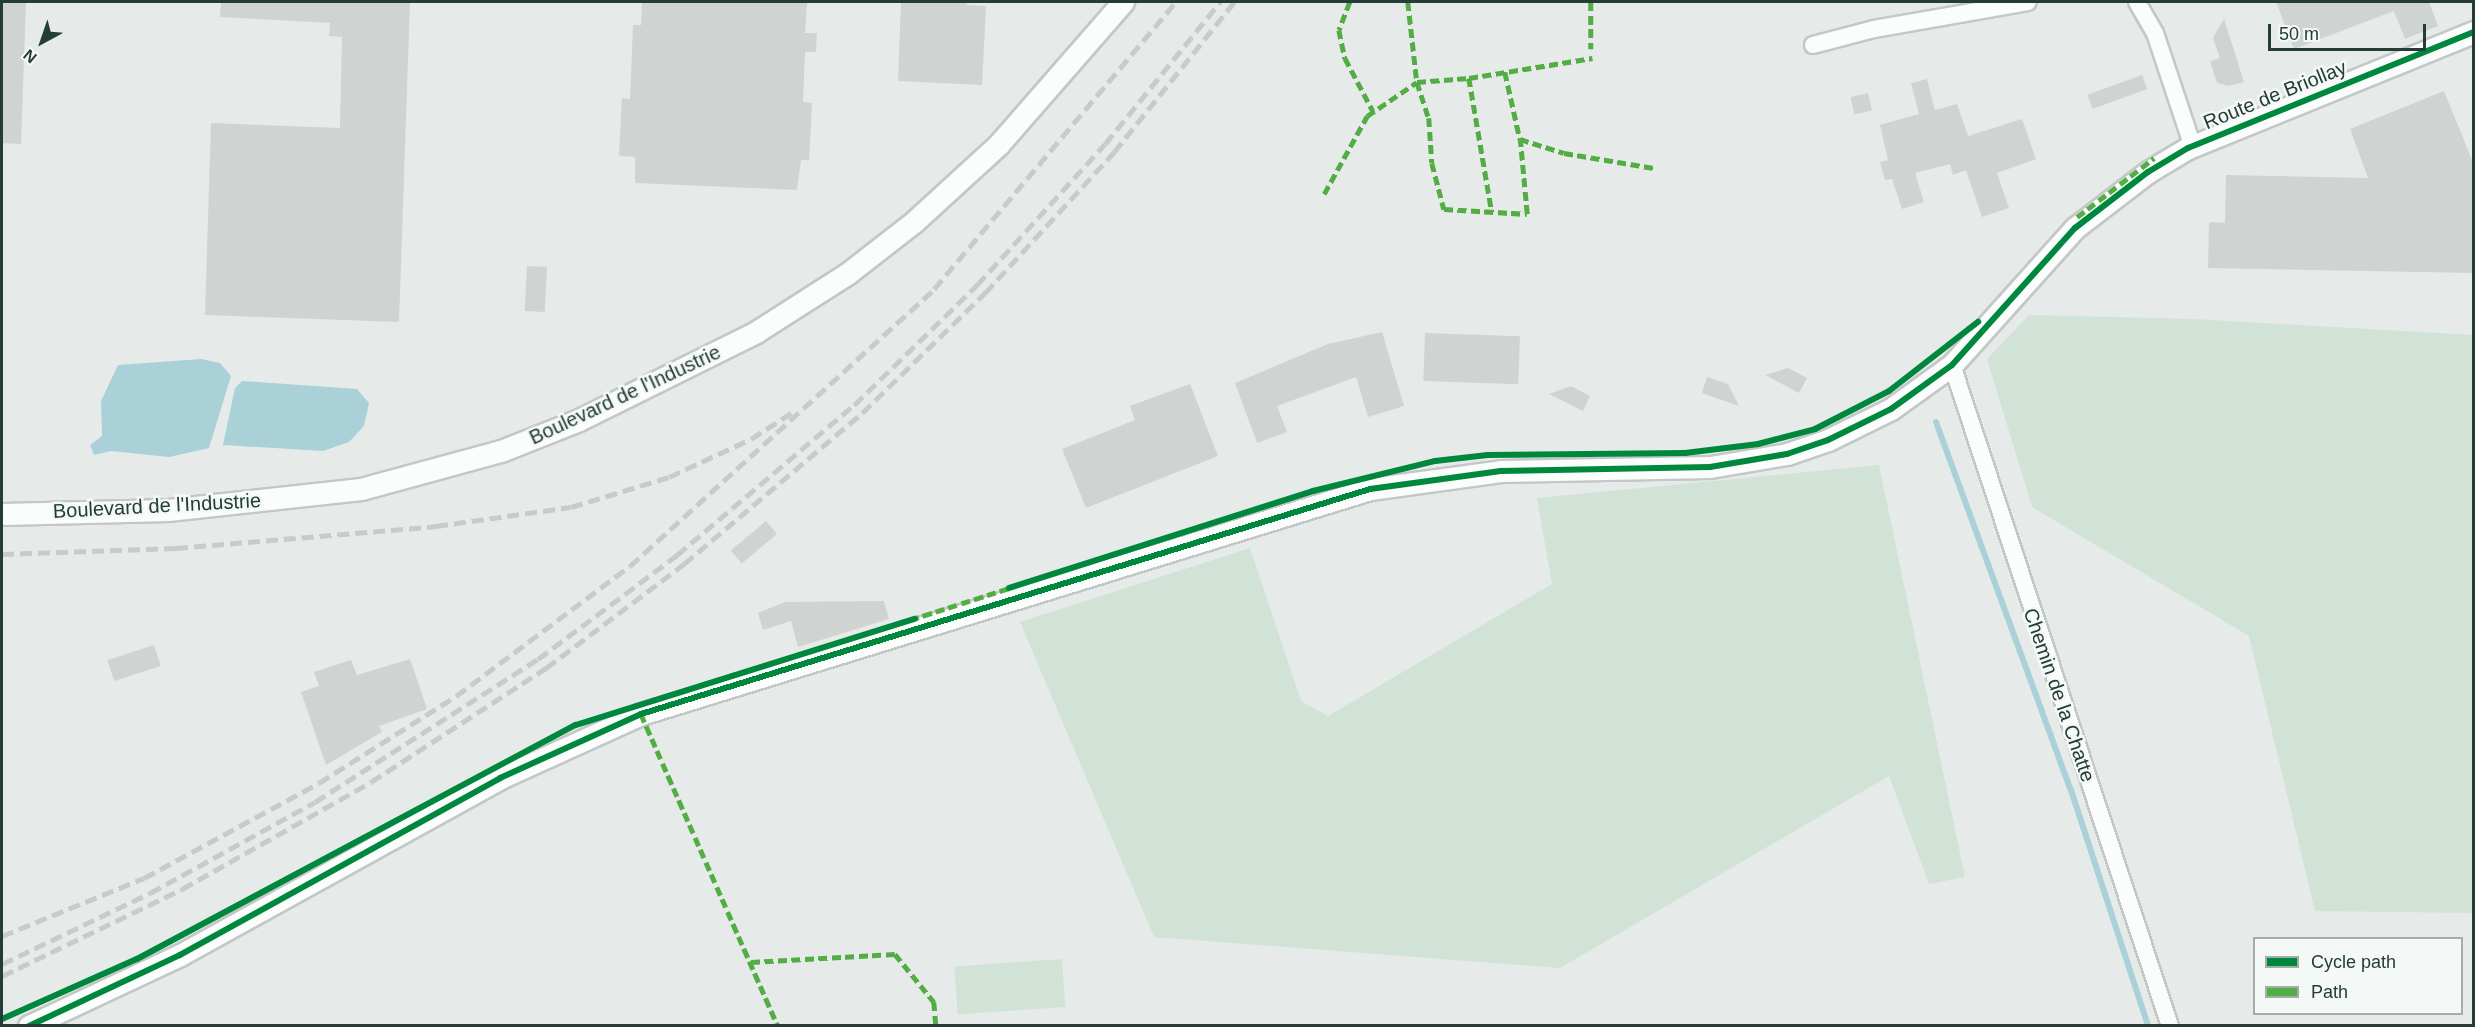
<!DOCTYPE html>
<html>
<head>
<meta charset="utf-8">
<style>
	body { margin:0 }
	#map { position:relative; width:2475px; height:1027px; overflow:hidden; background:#e6ebe9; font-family:Arial,sans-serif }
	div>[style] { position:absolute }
	.green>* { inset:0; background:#d0e3d6; transform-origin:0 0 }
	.water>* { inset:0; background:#a9d1d7 }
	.stream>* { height:6px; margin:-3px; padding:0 3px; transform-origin:3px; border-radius:3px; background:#a9d1d7 }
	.building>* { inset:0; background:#cfd3d1; transform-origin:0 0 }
	.roads { filter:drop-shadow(2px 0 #c3c8c6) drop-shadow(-2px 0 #c3c8c6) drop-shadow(0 2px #c3c8c6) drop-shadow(0 -2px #c3c8c6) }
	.minor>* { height:16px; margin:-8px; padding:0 8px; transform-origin:8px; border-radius:8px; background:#fbfcfc }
	.tertiary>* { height:21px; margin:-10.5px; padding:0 10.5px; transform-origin:10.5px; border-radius:10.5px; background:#fbfcfc }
	.rail>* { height:4.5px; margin-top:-2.25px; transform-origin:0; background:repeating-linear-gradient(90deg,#c7ccca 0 12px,transparent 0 18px) }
	.quiet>* { height:4.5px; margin-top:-2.25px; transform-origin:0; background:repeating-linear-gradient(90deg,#53ad45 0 9px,transparent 0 13.5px) }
	.cycleway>* { height:6px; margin:-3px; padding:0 3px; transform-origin:3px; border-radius:3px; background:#00873e }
	span { translate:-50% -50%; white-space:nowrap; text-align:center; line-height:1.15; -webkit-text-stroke:5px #f4f9f7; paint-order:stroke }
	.street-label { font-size:20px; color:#243d36 }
	.frame { position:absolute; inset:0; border:3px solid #243d36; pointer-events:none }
	.legend { position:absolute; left:2253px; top:937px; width:210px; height:78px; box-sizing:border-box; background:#f4f9f7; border:2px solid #a1aeaa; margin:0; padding:8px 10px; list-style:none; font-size:18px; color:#243d36 }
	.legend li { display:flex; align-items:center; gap:12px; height:30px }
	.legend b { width:30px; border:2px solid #a1aeaa }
	.north { position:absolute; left:12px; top:12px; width:60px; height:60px; -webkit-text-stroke:4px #f4f9f7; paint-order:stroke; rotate:220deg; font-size:16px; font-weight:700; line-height:24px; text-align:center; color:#243d36 }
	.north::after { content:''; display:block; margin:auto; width:21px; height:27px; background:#243d36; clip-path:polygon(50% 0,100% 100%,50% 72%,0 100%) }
	.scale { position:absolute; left:2268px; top:24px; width:158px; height:27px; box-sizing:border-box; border:3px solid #243d36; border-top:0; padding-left:8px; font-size:18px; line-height:21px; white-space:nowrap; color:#243d36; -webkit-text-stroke:4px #f4f9f7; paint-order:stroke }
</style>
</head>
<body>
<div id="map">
	<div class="green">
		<div style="clip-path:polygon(2029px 315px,2194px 319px,2473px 335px,2473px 913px,2315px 911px,2249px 636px,2032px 507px,1987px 359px)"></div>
		<div style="clip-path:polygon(1879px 465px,1965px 877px,1929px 884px,1889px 776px,1560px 968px,1154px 937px,1020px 622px,1250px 548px,1301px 701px,1328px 716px,1552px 584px,1537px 498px)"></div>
		<div style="left:1062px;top:959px;width:48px;height:108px;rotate:86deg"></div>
	</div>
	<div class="water">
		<div style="clip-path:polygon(201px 359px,220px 363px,231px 376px,209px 448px,169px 457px,111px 451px,94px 455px,90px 445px,102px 436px,101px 401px,118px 365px)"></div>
		<div style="clip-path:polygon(242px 381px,357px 389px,369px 403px,364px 426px,349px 442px,323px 451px,223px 445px,235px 388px)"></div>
	</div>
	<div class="stream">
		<div style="left:1936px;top:422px;width:392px;rotate:69.9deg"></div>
		<div style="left:2071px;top:790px;width:248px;rotate:71.9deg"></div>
	</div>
	<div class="building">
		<div style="clip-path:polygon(2px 2px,26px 2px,21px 144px,2px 143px)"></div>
		<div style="clip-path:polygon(221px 2px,410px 2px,399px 322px,205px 315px,211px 123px,340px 128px,342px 37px,329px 36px,330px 23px,220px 17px)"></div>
		<div style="clip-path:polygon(642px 2px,807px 3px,805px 33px,817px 33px,816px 52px,805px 52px,803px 102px,812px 103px,809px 160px,801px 160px,797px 190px,635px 183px,635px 157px,619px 156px,622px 98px,630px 99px,633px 25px,641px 25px)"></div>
		<div style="clip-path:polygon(901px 2px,967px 2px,967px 5px,986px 6px,982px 85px,898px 81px)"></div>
		<div style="clip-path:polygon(2276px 2px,2429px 2px,2438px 26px,2405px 39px,2394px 11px,2294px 49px)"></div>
		<div style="clip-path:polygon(2224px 19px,2244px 82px,2229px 86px,2217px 83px,2210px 61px,2220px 58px,2213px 38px)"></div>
		<div style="left:2142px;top:75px;width:15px;height:58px;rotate:70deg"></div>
		<div style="clip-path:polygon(1927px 79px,1935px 110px,1957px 104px,1968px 136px,2022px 119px,2036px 159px,1997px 173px,2009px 208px,1982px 217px,1966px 170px,1953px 175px,1950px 164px,1915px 173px,1924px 202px,1902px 209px,1892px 179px,1885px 180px,1880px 162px,1888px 160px,1880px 125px,1919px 114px,1911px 83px)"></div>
		<div style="clip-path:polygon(2444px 91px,2474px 165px,2474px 273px,2208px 268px,2209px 222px,2225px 223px,2226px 175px,2368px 178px,2350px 129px)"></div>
		<div style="left:1868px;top:93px;width:18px;height:18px;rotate:77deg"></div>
		<div style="left:527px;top:266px;width:20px;height:45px;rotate:3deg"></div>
		<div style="clip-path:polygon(1382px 332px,1404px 406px,1368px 417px,1356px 377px,1277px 406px,1287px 432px,1257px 443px,1235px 383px,1328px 344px)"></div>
		<div style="left:1425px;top:333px;width:95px;height:48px;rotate:2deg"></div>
		<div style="clip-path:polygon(1788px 368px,1807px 378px,1799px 393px,1765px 375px)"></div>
		<div style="clip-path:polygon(1707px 377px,1728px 384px,1739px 406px,1702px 393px)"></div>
		<div style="clip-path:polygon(1190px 384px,1218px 456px,1086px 508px,1062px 449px,1135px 420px,1130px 406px)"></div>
		<div style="clip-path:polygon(1571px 386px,1590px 396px,1583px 411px,1549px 394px)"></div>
		<div style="left:766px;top:521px;width:17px;height:46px;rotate:50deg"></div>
		<div style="clip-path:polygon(884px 601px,889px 619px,798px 647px,791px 621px,763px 630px,758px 613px,785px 602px)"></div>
		<div style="left:154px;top:645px;width:22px;height:49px;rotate:72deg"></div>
		<div style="clip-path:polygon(410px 659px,427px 709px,379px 726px,382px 732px,326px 765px,301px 692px,319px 686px,314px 672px,351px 660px,357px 675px)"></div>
	</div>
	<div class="roads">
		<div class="minor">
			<div style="left:2137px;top:2px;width:36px;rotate:60deg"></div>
			<div style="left:2155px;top:33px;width:120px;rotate:71.6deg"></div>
			<div style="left:1813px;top:45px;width:63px;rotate:-14.7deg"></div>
			<div style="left:1874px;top:29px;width:156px;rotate:-9.9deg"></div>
			<div style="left:1952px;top:365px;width:696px;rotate:71.75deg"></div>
		</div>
		<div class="tertiary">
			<div style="left:2px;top:514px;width:166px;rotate:-1.4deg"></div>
			<div style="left:168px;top:510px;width:194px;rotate:-6.2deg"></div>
			<div style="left:361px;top:489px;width:145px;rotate:-15.2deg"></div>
			<div style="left:501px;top:451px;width:84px;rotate:-21.7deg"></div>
			<div style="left:579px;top:420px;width:198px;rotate:-26.4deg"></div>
			<div style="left:756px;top:332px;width:108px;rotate:-32.5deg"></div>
			<div style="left:847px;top:274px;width:86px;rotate:-37.9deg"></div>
			<div style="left:915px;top:221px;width:114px;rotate:-42.5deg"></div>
			<div style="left:999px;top:144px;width:189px;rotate:-48.9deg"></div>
			<div style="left:29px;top:1026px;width:167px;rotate:-25.2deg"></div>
			<div style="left:180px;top:955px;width:366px;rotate:-28.9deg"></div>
			<div style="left:500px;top:778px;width:155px;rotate:-24.4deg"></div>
			<div style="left:641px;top:714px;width:763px;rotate:-17.15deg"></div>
			<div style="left:1370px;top:489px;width:132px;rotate:-7.8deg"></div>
			<div style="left:1501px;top:471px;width:209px;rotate:-1.1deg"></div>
			<div style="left:1710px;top:467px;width:78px;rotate:-9.6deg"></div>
			<div style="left:1787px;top:454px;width:43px;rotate:-18.9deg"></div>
			<div style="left:1828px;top:440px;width:70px;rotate:-26.2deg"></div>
			<div style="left:1891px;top:409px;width:75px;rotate:-35.8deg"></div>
			<div style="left:1952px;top:365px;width:184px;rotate:-48.1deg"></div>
			<div style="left:2075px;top:228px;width:92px;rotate:-37.5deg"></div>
			<div style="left:2148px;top:172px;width:47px;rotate:-31deg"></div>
			<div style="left:2188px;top:148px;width:309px;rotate:-22.1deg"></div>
		</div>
	</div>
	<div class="rail">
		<div style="left:2px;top:554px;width:174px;rotate:-2deg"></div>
		<div style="left:176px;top:548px;width:261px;rotate:-4.8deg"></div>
		<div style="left:436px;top:526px;width:136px;rotate:-8deg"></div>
		<div style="left:571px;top:507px;width:102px;rotate:-17deg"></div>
		<div style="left:669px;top:477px;width:90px;rotate:-24.9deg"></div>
		<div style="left:751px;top:439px;width:48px;rotate:-33deg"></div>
		<div style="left:2px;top:936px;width:153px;rotate:-22.2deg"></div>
		<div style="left:144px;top:878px;width:199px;rotate:-28.5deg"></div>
		<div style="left:319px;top:783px;width:162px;rotate:-32.4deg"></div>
		<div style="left:456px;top:696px;width:217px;rotate:-36.8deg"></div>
		<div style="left:630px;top:566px;width:411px;rotate:-42.3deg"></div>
		<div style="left:934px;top:289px;width:375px;rotate:-49.9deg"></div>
		<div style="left:2px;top:964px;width:164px;rotate:-25.6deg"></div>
		<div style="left:150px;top:893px;width:188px;rotate:-28.9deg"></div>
		<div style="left:315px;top:802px;width:265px;rotate:-32.7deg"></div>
		<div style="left:538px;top:659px;width:174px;rotate:-36.8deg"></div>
		<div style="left:677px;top:555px;width:232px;rotate:-40.3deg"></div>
		<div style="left:854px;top:405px;width:172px;rotate:-44.3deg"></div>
		<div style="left:977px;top:285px;width:190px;rotate:-47.8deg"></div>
		<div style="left:1105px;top:144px;width:183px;rotate:-51deg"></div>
		<div style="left:2px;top:976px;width:200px;rotate:-25.8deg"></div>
		<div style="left:182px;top:889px;width:217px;rotate:-29.5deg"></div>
		<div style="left:371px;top:782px;width:209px;rotate:-33.1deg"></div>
		<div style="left:546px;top:668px;width:173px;rotate:-37deg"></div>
		<div style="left:684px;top:564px;width:233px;rotate:-40.3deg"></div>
		<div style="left:862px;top:413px;width:172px;rotate:-44.3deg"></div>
		<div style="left:985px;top:293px;width:191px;rotate:-47.5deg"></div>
		<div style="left:1114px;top:152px;width:192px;rotate:-51.3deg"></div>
	</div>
	<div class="quiet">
		<div style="left:1350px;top:2px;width:30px;rotate:111deg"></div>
		<div style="left:1339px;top:30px;width:29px;rotate:78deg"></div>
		<div style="left:1345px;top:58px;width:60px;rotate:62.2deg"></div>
		<div style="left:1408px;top:2px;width:81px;rotate:83.6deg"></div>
		<div style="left:1417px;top:82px;width:52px;rotate:-4.4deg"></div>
		<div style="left:1469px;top:78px;width:125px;rotate:-9.2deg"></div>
		<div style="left:1591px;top:2px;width:47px;rotate:90deg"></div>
		<div style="left:1505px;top:72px;width:69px;rotate:77.4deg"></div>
		<div style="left:1520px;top:139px;width:46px;rotate:17.7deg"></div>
		<div style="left:1564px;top:153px;width:91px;rotate:9.5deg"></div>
		<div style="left:1469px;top:78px;width:136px;rotate:80.3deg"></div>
		<div style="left:1324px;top:194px;width:89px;rotate:-61.1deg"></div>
		<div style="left:1367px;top:116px;width:60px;rotate:-34.2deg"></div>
		<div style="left:1417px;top:82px;width:38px;rotate:72deg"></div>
		<div style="left:1429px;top:118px;width:45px;rotate:86.2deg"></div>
		<div style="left:1432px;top:163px;width:48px;rotate:75.4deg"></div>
		<div style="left:1444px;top:209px;width:83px;rotate:3.4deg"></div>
		<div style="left:1527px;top:214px;width:75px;rotate:-95.3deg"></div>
		<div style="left:2077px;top:217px;width:97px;rotate:-37.5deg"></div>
		<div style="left:910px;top:620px;width:108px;rotate:-17.8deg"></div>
		<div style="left:641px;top:714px;width:341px;rotate:66.3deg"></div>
		<div style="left:751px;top:962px;width:144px;rotate:-3.2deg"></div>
		<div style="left:895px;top:954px;width:62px;rotate:50.9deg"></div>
		<div style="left:934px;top:1002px;width:24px;rotate:85deg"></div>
	</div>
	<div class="cycleway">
		<div style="left:1009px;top:588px;width:319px;rotate:-17.7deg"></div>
		<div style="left:1313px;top:491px;width:126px;rotate:-13.8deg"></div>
		<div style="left:1435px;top:461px;width:53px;rotate:-6.5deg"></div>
		<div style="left:1488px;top:455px;width:197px;rotate:-0.6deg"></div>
		<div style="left:1685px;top:453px;width:74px;rotate:-7deg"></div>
		<div style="left:1758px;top:444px;width:59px;rotate:-14.7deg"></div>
		<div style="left:1815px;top:429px;width:83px;rotate:-27.2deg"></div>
		<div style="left:1889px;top:391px;width:113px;rotate:-37.8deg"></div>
		<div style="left:2px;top:1019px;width:148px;rotate:-24deg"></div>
		<div style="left:137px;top:959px;width:497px;rotate:-28.1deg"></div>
		<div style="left:576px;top:725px;width:355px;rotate:-17.4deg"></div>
		<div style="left:29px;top:1026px;width:167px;rotate:-25.2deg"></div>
		<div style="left:180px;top:955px;width:366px;rotate:-28.9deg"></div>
		<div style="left:500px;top:778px;width:155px;rotate:-24.4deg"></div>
		<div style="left:641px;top:714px;width:763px;rotate:-17.15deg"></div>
		<div style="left:1370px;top:489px;width:132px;rotate:-7.8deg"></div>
		<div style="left:1501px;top:471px;width:209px;rotate:-1.1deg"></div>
		<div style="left:1710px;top:467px;width:78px;rotate:-9.6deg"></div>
		<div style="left:1787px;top:454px;width:43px;rotate:-18.9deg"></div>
		<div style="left:1828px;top:440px;width:70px;rotate:-26.2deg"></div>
		<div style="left:1891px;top:409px;width:75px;rotate:-35.8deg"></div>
		<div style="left:1952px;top:365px;width:184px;rotate:-48.1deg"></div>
		<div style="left:2075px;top:228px;width:92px;rotate:-37.5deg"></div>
		<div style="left:2148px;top:172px;width:47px;rotate:-31deg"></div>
		<div style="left:2188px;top:148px;width:309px;rotate:-22.1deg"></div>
	</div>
	<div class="street-label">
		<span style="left:2275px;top:95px;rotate:-22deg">Route de Briollay</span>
		<span style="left:625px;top:395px;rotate:-25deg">Boulevard de l'Industrie</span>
		<span style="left:157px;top:506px;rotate:-3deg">Boulevard de l'Industrie</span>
		<span style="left:2059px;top:695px;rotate:71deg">Chemin de la Chatte</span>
	</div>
	<div class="frame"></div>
	<ul class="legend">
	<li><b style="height:8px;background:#00873e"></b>Cycle path</li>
	<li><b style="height:8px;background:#53ad45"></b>Path</li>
	</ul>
	<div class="north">N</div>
	<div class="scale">50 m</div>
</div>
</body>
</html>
